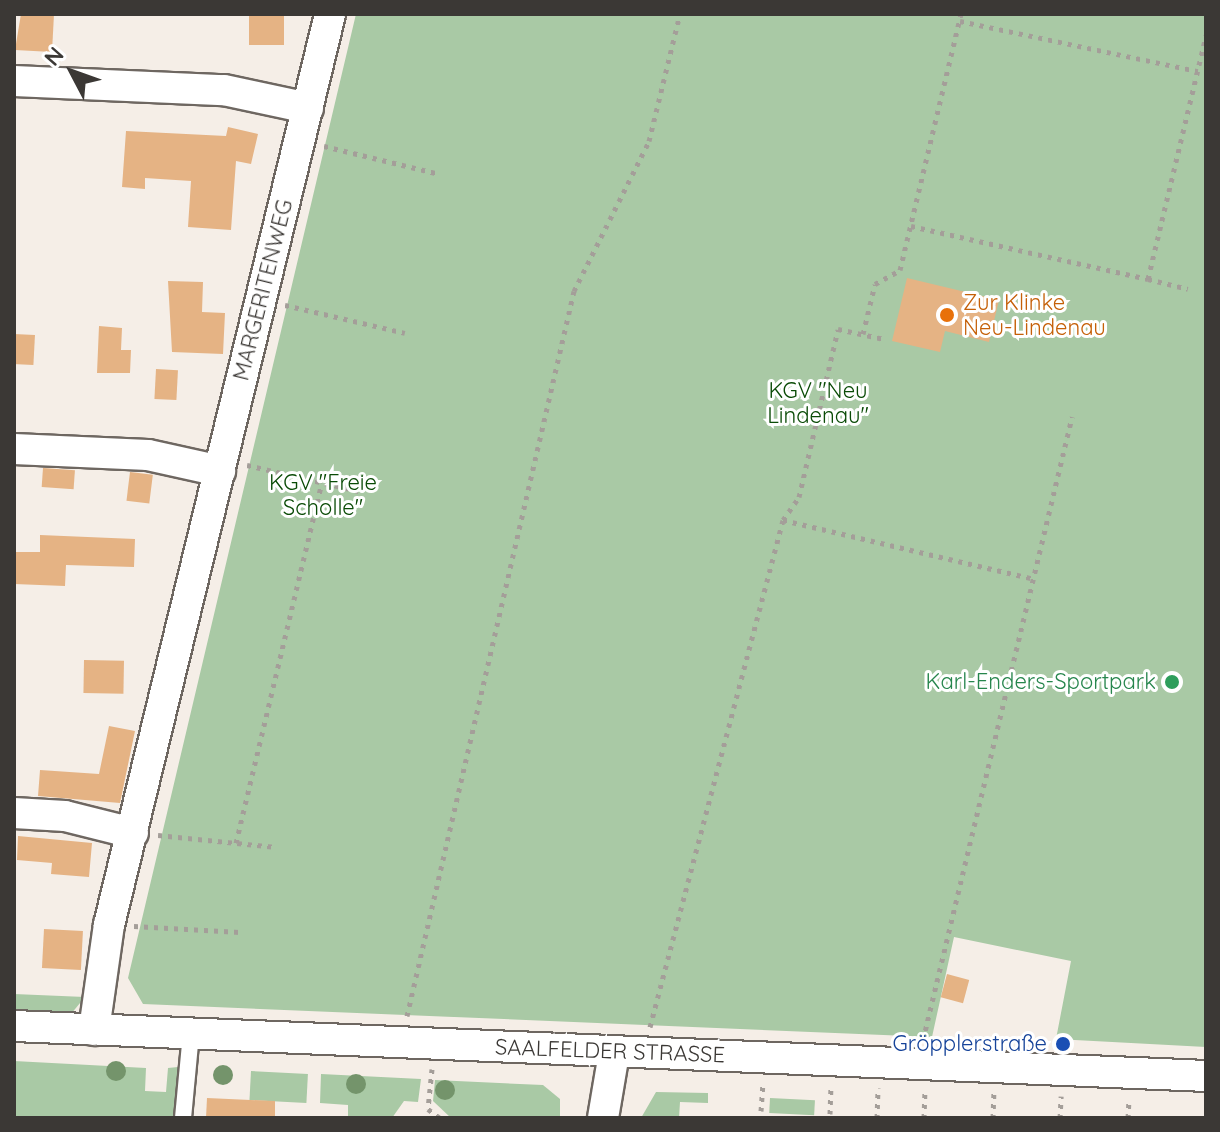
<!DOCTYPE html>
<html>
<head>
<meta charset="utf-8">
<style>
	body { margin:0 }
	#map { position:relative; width:1220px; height:1132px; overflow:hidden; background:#f5eee7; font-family:Quicksand,sans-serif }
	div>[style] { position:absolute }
	.green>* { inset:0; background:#a9c9a5; transform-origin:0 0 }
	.building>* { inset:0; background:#e5b384; transform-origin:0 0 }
	.path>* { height:5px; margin-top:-2.5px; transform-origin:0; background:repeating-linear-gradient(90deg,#a49e99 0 4px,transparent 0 10px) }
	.roads { filter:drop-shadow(2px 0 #6e6761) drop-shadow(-2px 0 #6e6761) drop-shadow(0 2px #6e6761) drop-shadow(0 -2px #6e6761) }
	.lane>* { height:16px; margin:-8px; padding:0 8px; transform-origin:8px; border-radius:8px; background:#fff }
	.street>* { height:30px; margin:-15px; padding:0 15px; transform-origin:15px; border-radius:15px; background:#fff }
	.trees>* { width:20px; height:20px; margin:-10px; border-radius:50%; background:#74946b }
	.dots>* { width:22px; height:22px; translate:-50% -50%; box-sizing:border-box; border:4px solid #fff; border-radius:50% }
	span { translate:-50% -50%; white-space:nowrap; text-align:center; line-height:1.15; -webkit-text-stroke:6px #fff; paint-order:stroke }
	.street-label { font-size:22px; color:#3b3835 }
	.food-label { font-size:22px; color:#c56008 }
	.left { translate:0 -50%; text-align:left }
	.park-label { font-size:22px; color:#0a4b06 }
	.leisure-label { font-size:22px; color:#27864d }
	.right { translate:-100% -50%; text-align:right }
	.transit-label { font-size:22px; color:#164399 }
	.frame { position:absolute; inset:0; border:16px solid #3b3835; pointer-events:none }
	.north { position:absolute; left:32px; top:32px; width:80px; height:80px; -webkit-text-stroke:6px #fff; paint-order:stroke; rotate:311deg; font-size:22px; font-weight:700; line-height:32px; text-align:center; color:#3b3835 }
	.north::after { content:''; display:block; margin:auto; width:28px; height:36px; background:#3b3835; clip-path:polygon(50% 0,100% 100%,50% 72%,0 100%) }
</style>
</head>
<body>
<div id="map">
	<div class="green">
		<div style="clip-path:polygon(356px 14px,1206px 14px,1206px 1047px,1056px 1039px,1071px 961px,954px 937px,932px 1037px,143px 1004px,128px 978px)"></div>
		<div style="clip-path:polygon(14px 994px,85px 997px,66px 1020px,14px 1020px)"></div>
		<div style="clip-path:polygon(14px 1061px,146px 1068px,145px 1091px,166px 1092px,168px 1068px,178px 1067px,174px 1118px,14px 1118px)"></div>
		<div style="left:251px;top:1071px;width:57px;height:29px;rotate:3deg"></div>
		<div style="clip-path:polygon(321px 1074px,421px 1079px,418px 1102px,404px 1101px,392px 1118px,348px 1118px,348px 1105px,320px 1103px)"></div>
		<div style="clip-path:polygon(435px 1080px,543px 1085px,560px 1099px,560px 1118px,451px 1118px,433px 1101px)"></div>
		<div style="clip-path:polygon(656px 1092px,708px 1093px,708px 1103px,680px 1102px,679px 1118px,641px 1118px)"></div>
		<div style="left:770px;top:1098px;width:45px;height:15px;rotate:3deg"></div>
	</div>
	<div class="building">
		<div style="clip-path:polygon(21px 14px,54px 14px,52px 52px,15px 50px)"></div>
		<div style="left:249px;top:14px;width:35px;height:31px"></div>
		<div style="clip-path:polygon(228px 127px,258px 134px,251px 164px,236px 161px,231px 230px,188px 227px,191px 181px,145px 178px,145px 189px,122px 187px,126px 131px,226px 136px)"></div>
		<div style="clip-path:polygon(907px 278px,999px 300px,989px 342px,945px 331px,940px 352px,892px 341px)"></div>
		<div style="clip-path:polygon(168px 281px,203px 282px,202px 312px,225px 313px,223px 354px,172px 352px)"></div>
		<div style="clip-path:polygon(99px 326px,122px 328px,121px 350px,131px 350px,130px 373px,97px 373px)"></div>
		<div style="left:14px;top:334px;width:21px;height:30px;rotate:3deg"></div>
		<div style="left:156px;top:369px;width:22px;height:30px;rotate:3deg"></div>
		<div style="left:43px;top:468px;width:32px;height:19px;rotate:4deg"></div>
		<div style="left:130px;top:472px;width:23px;height:29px;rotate:7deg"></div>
		<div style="clip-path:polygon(40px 535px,135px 539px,134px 567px,66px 565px,65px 586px,14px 584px,14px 552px,40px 552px)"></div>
		<div style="left:84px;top:660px;width:40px;height:33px;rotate:1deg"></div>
		<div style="clip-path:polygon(109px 726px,135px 731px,120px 803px,38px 796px,40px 770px,99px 774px)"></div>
		<div style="clip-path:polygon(18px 836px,92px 843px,89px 877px,51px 874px,52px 863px,17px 860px)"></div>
		<div style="left:44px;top:929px;width:39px;height:39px;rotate:3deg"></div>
		<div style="left:947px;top:974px;width:23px;height:24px;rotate:15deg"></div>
		<div style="clip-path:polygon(207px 1098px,275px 1101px,275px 1118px,206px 1118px)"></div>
	</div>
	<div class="path">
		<div style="left:960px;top:21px;width:243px;rotate:11.9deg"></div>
		<div style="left:324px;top:146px;width:119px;rotate:13.6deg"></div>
		<div style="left:911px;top:226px;width:243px;rotate:12.6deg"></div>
		<div style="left:1148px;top:279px;width:251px;rotate:-76.6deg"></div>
		<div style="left:1148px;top:279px;width:41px;rotate:14deg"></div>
		<div style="left:285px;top:305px;width:123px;rotate:13.1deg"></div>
		<div style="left:863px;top:334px;width:51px;rotate:-76.5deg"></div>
		<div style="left:875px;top:284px;width:29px;rotate:-29deg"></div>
		<div style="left:900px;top:270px;width:263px;rotate:-76.6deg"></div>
		<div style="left:247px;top:465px;width:115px;rotate:13.1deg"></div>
		<div style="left:783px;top:520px;width:258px;rotate:13.2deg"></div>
		<div style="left:158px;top:835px;width:119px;rotate:5.8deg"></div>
		<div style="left:236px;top:843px;width:370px;rotate:-76.6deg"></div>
		<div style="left:134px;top:926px;width:106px;rotate:3.2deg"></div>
		<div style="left:407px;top:1016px;width:744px;rotate:-77.03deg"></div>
		<div style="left:574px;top:291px;width:168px;rotate:-63.4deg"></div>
		<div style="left:649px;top:141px;width:131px;rotate:-76.3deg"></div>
		<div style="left:650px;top:1027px;width:524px;rotate:-75.3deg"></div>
		<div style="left:783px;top:520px;width:28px;rotate:-55deg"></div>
		<div style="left:799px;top:497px;width:172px;rotate:-76.9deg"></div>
		<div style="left:838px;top:329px;width:47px;rotate:12.3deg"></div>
		<div style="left:923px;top:1040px;width:641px;rotate:-76.55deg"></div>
		<div style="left:432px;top:1069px;width:40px;rotate:95.7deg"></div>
		<div style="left:428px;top:1109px;width:15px;rotate:37deg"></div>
		<div style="left:761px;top:1111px;width:26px;rotate:-86deg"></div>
		<div style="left:830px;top:1114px;width:27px;rotate:-88deg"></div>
		<div style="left:877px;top:1118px;width:30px;rotate:-88deg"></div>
		<div style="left:924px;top:1118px;width:27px;rotate:-88deg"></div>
		<div style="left:993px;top:1118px;width:25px;rotate:-88deg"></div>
		<div style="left:1060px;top:1118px;width:22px;rotate:-87deg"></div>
		<div style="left:1128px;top:1118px;width:19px;rotate:-87deg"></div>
	</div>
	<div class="roads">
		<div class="lane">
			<div style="left:183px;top:1118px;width:84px;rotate:-84.6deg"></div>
		</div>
		<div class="street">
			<div style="left:14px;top:81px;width:210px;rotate:2.5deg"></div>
			<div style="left:224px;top:90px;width:86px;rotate:12.1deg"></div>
			<div style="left:14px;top:449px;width:134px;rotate:2.6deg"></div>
			<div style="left:148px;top:455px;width:74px;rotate:12.5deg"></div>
			<div style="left:14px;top:813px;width:51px;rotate:3.4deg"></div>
			<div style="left:65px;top:816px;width:70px;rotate:14deg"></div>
			<div style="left:14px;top:1026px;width:1193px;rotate:2.4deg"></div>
			<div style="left:94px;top:1030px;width:106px;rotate:-81.9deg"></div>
			<div style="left:109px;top:925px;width:937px;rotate:-76.36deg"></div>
			<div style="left:603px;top:1118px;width:66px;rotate:-80.4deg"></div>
		</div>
	</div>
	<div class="trees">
		<div style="left:116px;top:1071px"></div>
		<div style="left:223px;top:1075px"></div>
		<div style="left:356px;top:1084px"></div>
		<div style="left:445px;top:1090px"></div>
	</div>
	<div class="dots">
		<div style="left:947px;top:315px;background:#e8710a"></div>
		<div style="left:1172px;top:682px;background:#2e9e5b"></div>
		<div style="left:1063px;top:1044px;background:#1a4fb4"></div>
	</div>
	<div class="street-label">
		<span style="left:263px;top:290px;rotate:-76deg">MARGERITENWEG</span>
		<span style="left:610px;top:1051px;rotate:2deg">SAALFELDER STRASSE</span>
	</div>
	<div class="food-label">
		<span class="left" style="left:963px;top:315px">Zur Klinke<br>Neu-Lindenau</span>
	</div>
	<div class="park-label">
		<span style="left:818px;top:403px">KGV "Neu<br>Lindenau"</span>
		<span style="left:323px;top:495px">KGV "Freie<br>Scholle"</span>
	</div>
	<div class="leisure-label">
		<span class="right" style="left:1156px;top:682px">Karl-Enders-Sportpark</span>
	</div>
	<div class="transit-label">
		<span class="right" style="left:1047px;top:1044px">Gröpplerstraße</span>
	</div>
	<div class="frame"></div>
	<div class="north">N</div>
</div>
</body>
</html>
